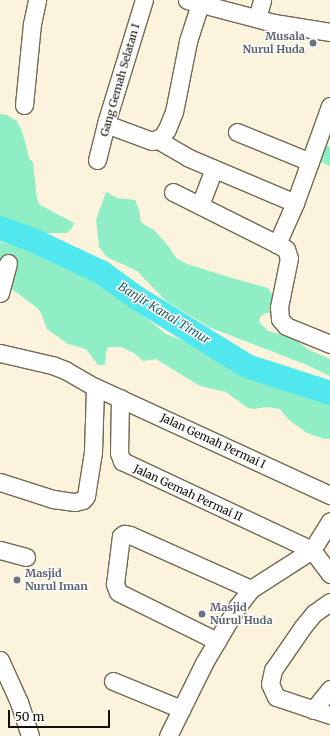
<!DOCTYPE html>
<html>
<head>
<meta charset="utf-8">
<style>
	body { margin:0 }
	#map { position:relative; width:330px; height:736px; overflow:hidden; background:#fbf3db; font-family:Merriweather,serif }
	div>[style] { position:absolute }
	.green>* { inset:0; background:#8feec5 }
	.river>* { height:24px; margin:-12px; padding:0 12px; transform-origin:12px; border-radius:12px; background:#50e8ee }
	.roads { filter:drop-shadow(1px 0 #706953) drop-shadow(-1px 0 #706953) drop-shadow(0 1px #706953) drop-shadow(0 -1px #706953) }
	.minor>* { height:17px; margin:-8.5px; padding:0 8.5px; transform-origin:8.5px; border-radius:8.5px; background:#fff }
	.dots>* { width:11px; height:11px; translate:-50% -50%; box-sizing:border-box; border:2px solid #fff; border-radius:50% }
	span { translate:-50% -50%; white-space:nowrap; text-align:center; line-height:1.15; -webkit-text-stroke:3px #fff; paint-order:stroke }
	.worship-label { font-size:11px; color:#5b616d; font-weight:700 }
	.right { translate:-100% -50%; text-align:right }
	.left { translate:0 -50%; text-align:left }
	.street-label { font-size:11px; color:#110e06 }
	.water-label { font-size:12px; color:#246164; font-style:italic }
	.scale { position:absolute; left:8px; top:710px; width:102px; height:18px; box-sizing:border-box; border:2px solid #110e06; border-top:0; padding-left:5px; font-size:12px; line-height:14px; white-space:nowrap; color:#110e06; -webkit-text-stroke:3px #fff; paint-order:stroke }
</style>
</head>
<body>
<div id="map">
	<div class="green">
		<div style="clip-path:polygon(0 114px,7px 115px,17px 121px,23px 134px,29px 158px,33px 163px,37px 199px,40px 205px,74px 223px,72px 228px,67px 233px,28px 233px,0 222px)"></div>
		<div style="clip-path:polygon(323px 144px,330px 147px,330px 166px,317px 160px)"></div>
		<div style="clip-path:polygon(106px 192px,117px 198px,135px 200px,140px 213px,140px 219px,143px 224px,154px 230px,169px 247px,176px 258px,187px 264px,232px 278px,268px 288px,272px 294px,273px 307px,271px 313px,265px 313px,260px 317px,259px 322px,268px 331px,293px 338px,309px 350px,330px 359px,330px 376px,307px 365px,211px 328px,167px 302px,137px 271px,107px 257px,99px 247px,96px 220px)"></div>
		<div style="clip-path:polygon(0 242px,33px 249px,110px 289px,166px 334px,184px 341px,241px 373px,297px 390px,313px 399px,330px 404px,330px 439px,325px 439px,307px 433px,288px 419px,280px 409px,267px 407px,254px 409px,248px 408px,226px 392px,200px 386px,156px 359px,143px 361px,134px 353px,121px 347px,108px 347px,106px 353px,105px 365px,98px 365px,86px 349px,68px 344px,47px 329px,40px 311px,36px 307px,0 280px)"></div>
	</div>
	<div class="river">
		<div style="left:0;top:228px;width:37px;rotate:20deg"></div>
		<div style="left:35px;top:241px;width:73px;rotate:25.2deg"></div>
		<div style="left:101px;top:272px;width:44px;rotate:35.8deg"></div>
		<div style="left:137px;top:298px;width:129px;rotate:31.7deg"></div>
		<div style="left:247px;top:366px;width:87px;rotate:18deg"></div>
	</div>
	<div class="roads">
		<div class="minor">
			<div style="left:187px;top:0;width:90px;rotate:14.8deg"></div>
			<div style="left:274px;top:23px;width:57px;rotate:9.1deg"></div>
			<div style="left:257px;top:18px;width:19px;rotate:-74deg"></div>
			<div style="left:24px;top:105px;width:81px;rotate:-84.4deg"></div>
			<div style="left:32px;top:24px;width:25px;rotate:-78deg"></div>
			<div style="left:330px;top:106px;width:103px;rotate:109.8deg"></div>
			<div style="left:295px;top:203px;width:45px;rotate:113.7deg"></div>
			<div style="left:277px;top:244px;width:10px;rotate:29deg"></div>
			<div style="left:286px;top:249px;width:9px;rotate:72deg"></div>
			<div style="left:289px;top:258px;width:50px;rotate:101.5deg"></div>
			<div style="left:279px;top:307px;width:12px;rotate:85deg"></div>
			<div style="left:280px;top:319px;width:9px;rotate:49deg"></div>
			<div style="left:286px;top:326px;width:48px;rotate:22.2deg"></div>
			<div style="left:106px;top:124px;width:49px;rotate:20.3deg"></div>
			<div style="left:152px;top:141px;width:11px;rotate:-22deg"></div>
			<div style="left:162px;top:137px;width:9px;rotate:-58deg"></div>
			<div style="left:167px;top:129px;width:18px;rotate:-68deg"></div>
			<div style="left:174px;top:112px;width:72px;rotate:-78.8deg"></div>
			<div style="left:188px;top:41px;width:40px;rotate:-72deg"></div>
			<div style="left:237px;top:132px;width:79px;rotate:22.3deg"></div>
			<div style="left:158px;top:140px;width:36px;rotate:30deg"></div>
			<div style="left:189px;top:158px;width:115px;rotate:23deg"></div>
			<div style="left:97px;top:160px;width:41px;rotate:-76deg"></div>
			<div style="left:107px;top:120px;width:126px;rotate:-72.9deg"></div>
			<div style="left:173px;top:192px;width:116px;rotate:26.6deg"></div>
			<div style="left:200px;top:205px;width:39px;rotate:-69deg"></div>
			<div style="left:0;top:293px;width:31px;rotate:-75deg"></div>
			<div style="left:0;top:353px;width:53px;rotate:13deg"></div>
			<div style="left:52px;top:365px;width:14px;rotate:21deg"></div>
			<div style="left:65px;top:370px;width:34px;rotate:30deg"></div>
			<div style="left:95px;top:387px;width:259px;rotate:24.7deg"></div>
			<div style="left:120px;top:398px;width:55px;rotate:91deg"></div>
			<div style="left:119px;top:453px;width:9px;rotate:69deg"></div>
			<div style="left:122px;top:461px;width:210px;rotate:25.1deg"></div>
			<div style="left:312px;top:550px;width:30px;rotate:53deg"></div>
			<div style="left:0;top:482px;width:56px;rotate:17.8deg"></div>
			<div style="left:53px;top:499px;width:22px;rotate:8deg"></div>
			<div style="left:75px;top:502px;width:8px;rotate:-14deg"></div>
			<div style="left:83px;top:500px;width:5px;rotate:-53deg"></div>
			<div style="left:86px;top:496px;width:45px;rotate:-81deg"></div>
			<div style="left:93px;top:452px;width:65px;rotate:-88.2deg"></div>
			<div style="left:0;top:550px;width:27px;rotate:15deg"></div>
			<div style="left:330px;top:602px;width:19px;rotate:145deg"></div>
			<div style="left:314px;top:613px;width:19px;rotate:129deg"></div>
			<div style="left:302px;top:628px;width:51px;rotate:124.6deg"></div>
			<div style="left:273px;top:670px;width:14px;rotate:102deg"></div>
			<div style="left:270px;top:684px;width:14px;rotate:65deg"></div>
			<div style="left:276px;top:697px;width:57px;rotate:18.4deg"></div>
			<div style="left:217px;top:641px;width:110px;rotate:-153.7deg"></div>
			<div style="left:118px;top:592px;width:9px;rotate:-111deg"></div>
			<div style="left:115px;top:584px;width:48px;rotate:-82.9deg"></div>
			<div style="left:121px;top:536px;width:4px;rotate:-34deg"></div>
			<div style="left:124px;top:534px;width:6px;rotate:9deg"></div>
			<div style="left:130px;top:535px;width:133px;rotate:24.1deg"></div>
			<div style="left:0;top:660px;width:46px;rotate:65.7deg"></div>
			<div style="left:19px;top:702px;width:36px;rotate:72deg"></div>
			<div style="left:113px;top:681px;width:74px;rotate:22.4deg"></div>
			<div style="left:313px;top:710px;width:27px;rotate:-51deg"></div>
			<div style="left:168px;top:736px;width:81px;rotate:-63.7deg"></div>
			<div style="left:204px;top:663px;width:65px;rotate:-59.5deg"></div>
			<div style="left:237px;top:607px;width:23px;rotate:-52deg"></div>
			<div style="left:251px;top:589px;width:72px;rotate:-32.6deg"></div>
			<div style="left:312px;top:550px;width:34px;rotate:-58deg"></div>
		</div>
	</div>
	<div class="dots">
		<div style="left:313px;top:43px;background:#6b7280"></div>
		<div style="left:17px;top:580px;background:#6b7280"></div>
		<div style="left:202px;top:614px;background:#6b7280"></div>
	</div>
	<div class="worship-label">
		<span class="right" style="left:305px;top:43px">Musala<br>Nurul Huda</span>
		<span class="left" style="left:25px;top:580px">Masjid<br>Nurul Iman</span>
		<span class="left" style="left:210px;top:614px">Masjid<br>Nurul Huda</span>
	</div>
	<div class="street-label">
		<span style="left:120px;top:80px;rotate:-74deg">Gang Gemah Selatan I</span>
		<span style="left:213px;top:441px;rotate:25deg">Jalan Gemah Permai I</span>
		<span style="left:188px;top:493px;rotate:25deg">Jalan Gemah Permai II</span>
	</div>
	<div class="water-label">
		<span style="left:164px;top:313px;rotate:32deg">Banjir Kanal Timur</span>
	</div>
	<div class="scale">50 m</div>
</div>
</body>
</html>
